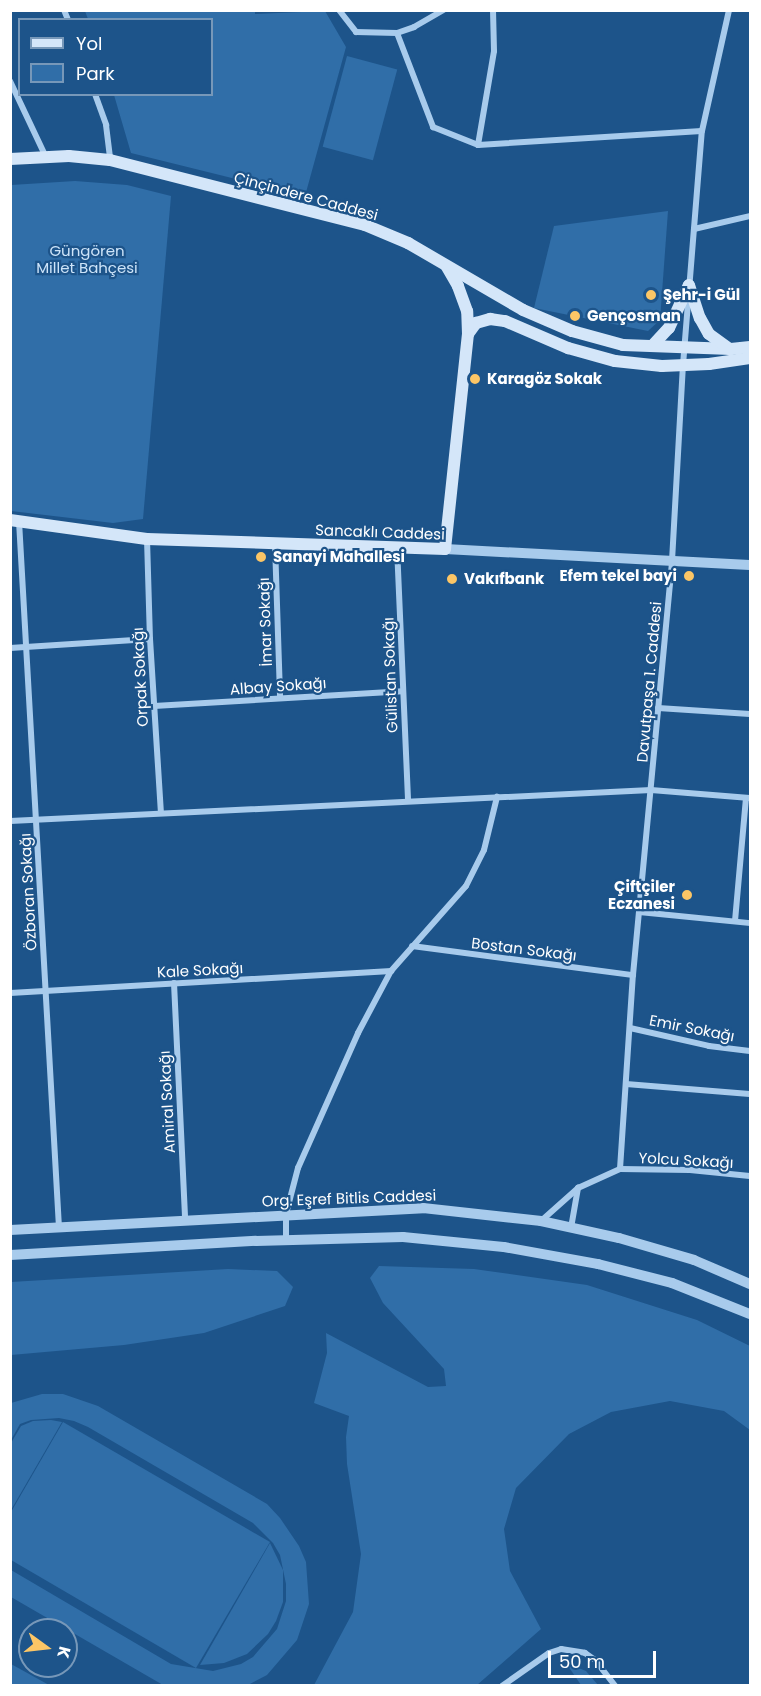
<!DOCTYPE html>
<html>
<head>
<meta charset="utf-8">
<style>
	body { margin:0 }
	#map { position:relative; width:761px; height:1696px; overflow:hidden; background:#1d548a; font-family:Poppins,sans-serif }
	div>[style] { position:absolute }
	.green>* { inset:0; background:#306ea8; transform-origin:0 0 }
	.minor>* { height:6px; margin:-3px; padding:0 3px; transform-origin:3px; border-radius:3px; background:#a8cbec }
	.tertiary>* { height:10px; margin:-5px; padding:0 5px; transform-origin:5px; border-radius:5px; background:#a8cbec }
	.secondary>* { height:12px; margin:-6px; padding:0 6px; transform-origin:6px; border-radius:6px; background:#d4e6f9 }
	.dots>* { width:16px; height:16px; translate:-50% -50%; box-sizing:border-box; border:3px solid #1d548a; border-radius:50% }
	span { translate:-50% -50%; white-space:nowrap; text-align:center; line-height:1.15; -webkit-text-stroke:4.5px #1d548a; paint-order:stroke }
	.street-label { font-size:15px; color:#fff }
	.park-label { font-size:15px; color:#cde4f9 }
	.poi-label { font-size:15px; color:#fff; font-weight:700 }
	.left { translate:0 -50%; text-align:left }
	.right { translate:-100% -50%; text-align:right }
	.frame { position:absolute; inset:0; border:12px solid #fff; pointer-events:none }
	.legend { position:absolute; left:18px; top:18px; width:195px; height:78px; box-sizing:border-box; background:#1d548a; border:2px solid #7798b9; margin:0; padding:8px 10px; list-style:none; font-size:18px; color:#fff }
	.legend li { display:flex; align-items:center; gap:12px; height:30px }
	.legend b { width:30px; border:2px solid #7798b9 }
	.north { position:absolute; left:18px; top:1618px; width:60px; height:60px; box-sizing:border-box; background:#1d548a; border:2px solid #7798b9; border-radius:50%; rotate:105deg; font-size:16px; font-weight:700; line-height:24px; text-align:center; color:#fff }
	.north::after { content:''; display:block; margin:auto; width:21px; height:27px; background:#fcc666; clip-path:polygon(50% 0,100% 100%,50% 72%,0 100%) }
	.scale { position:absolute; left:548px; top:1651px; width:108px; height:27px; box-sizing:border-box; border:3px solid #fff; border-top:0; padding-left:8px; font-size:18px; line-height:21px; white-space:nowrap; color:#fff; -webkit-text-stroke:4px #1d548a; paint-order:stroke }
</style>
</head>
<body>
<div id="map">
	<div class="green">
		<div style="clip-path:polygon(255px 11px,255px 14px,325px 11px,346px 47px,305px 196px,131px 153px,114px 95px,212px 94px,212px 20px,88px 19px,85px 11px)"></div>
		<div style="left:347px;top:56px;width:52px;height:94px;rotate:15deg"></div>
		<div style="clip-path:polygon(75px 181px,127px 185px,171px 196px,143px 519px,113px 523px,11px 511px,11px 185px)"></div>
		<div style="clip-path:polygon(668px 211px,660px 320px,648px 331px,534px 308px,554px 226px)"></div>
		<div style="clip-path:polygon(379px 1266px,474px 1269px,587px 1285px,697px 1320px,750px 1346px,750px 1430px,724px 1411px,670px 1401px,611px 1412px,569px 1434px,516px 1488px,504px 1529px,510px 1571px,541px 1629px,477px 1685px,314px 1685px,353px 1612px,361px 1554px,347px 1464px,346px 1437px,349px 1416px,314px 1403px,327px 1353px,326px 1333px,428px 1387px,446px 1386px,444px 1369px,383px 1303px,370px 1278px)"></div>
		<div style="clip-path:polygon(228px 1269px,277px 1271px,293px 1287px,285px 1306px,204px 1333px,124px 1345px,11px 1355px,11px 1282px)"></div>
		<div style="clip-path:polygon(42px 1394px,63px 1394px,98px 1406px,267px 1504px,280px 1518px,299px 1546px,306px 1562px,309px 1604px,297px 1640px,267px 1675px,248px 1685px,163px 1685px,11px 1597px,11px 1570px,171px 1664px,213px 1671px,241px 1664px,253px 1657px,277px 1629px,286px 1601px,286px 1584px,280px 1555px,273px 1543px,253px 1523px,88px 1427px,74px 1421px,59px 1418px,31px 1420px,20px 1424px,11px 1440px,11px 1403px)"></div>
		<div style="clip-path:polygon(51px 1420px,62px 1422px,11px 1510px,11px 1443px,21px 1426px,33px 1421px)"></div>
		<div style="clip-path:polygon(63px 1422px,270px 1542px,196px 1668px,11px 1560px,11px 1512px)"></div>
		<div style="clip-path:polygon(270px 1543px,283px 1570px,283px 1602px,276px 1621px,268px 1634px,247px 1654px,224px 1663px,200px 1665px)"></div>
		<div style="clip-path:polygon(566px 1663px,586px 1671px,598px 1685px,581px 1685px)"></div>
		<div style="clip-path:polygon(11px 1664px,49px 1685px,11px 1685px)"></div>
	</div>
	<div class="minor">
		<div style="left:64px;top:10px;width:11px;rotate:68deg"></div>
		<div style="left:339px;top:10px;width:28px;rotate:52deg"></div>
		<div style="left:356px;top:32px;width:41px;rotate:1.4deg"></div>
		<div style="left:397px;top:33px;width:18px;rotate:-19deg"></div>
		<div style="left:414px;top:27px;width:34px;rotate:-30deg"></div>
		<div style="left:397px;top:33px;width:101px;rotate:69deg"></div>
		<div style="left:433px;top:127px;width:48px;rotate:21.8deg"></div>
		<div style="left:478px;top:145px;width:224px;rotate:-3.6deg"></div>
		<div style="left:10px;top:81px;width:84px;rotate:64.7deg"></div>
		<div style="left:95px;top:94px;width:33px;rotate:70deg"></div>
		<div style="left:106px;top:125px;width:35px;rotate:83deg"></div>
		<div style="left:478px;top:145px;width:95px;rotate:-80.3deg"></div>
		<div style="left:494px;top:51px;width:41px;rotate:-91.4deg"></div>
		<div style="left:694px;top:229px;width:57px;rotate:-13.1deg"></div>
		<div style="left:19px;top:521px;width:707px;rotate:86.76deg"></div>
		<div style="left:147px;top:539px;width:100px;rotate:88.3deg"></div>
		<div style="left:150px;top:639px;width:174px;rotate:86.4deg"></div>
		<div style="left:275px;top:544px;width:154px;rotate:88.1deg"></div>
		<div style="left:397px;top:547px;width:254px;rotate:87.5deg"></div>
		<div style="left:10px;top:648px;width:140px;rotate:-3.7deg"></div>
		<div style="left:154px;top:706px;width:249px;rotate:-3.4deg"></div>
		<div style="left:658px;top:708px;width:92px;rotate:3.7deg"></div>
		<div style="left:10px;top:821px;width:642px;rotate:-2.77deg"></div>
		<div style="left:651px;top:790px;width:99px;rotate:4.6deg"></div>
		<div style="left:639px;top:912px;width:112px;rotate:5.7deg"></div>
		<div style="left:735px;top:921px;width:123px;rotate:-84.9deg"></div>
		<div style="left:412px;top:946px;width:223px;rotate:7.5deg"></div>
		<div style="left:174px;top:983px;width:237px;rotate:87.3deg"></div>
		<div style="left:10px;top:993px;width:382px;rotate:-3.3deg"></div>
		<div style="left:630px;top:1028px;width:81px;rotate:12.8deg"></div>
		<div style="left:709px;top:1046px;width:41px;rotate:7deg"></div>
		<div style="left:626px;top:1084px;width:124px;rotate:4.6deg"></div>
		<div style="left:620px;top:1169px;width:194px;rotate:-86.2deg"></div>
		<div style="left:633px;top:975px;width:416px;rotate:-84.6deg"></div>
		<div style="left:672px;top:561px;width:196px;rotate:-86.8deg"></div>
		<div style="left:683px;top:365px;width:235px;rotate:-85.4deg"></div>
		<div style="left:702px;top:131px;width:124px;rotate:-77.4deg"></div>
		<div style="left:541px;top:1221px;width:50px;rotate:-41.7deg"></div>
		<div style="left:578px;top:1188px;width:46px;rotate:-24.3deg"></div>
		<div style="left:620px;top:1169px;width:70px;rotate:0.8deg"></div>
		<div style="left:690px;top:1170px;width:60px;rotate:5.7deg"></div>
		<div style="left:571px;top:1228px;width:41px;rotate:-80.1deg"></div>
		<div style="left:286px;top:1240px;width:26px;rotate:-90deg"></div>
		<div style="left:286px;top:1214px;width:48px;rotate:-75.4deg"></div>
		<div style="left:298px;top:1168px;width:148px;rotate:-66deg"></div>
		<div style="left:358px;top:1033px;width:70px;rotate:-62deg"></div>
		<div style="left:391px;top:971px;width:113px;rotate:-48.6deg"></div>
		<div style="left:466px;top:886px;width:40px;rotate:-63.4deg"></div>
		<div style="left:484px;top:850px;width:55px;rotate:-76.2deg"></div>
		<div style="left:502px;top:1686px;width:57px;rotate:-35.1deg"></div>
		<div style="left:549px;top:1653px;width:13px;rotate:-18deg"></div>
		<div style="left:561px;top:1649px;width:24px;rotate:9deg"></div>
		<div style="left:585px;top:1653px;width:12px;rotate:35deg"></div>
		<div style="left:595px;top:1660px;width:33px;rotate:52deg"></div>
	</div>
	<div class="tertiary">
		<div style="left:445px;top:549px;width:305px;rotate:3deg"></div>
		<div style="left:10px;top:1230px;width:414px;rotate:-3deg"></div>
		<div style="left:423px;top:1208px;width:119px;rotate:6.3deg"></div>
		<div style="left:541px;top:1221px;width:80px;rotate:12.3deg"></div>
		<div style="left:619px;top:1238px;width:78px;rotate:16.3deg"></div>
		<div style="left:694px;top:1260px;width:61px;rotate:23.2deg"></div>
		<div style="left:10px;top:1255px;width:246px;rotate:-3.3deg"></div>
		<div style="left:256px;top:1241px;width:147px;rotate:-1.6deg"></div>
		<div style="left:403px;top:1237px;width:101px;rotate:5.7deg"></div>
		<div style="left:504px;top:1247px;width:96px;rotate:10.3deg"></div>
		<div style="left:598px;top:1264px;width:76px;rotate:14.4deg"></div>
		<div style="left:672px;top:1283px;width:84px;rotate:21.7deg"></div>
	</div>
	<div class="secondary">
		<div style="left:10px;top:159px;width:59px;rotate:-2.9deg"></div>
		<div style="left:69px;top:156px;width:41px;rotate:5.6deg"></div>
		<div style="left:110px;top:160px;width:263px;rotate:14.3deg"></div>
		<div style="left:365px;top:225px;width:47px;rotate:22.7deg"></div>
		<div style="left:408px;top:243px;width:133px;rotate:30.2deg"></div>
		<div style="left:523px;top:310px;width:53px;rotate:23.2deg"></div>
		<div style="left:572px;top:331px;width:53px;rotate:15.4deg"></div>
		<div style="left:623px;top:345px;width:108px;rotate:2.1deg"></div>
		<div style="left:731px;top:349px;width:19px;rotate:-6deg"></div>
		<div style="left:689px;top:285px;width:35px;rotate:72deg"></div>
		<div style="left:700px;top:318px;width:18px;rotate:61deg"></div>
		<div style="left:709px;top:334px;width:26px;rotate:36deg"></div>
		<div style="left:468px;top:334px;width:14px;rotate:-54deg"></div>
		<div style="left:476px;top:323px;width:15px;rotate:-16deg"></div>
		<div style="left:490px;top:319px;width:15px;rotate:8deg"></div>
		<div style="left:505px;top:321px;width:69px;rotate:23.2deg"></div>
		<div style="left:568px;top:348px;width:49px;rotate:15.5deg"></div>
		<div style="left:615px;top:361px;width:47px;rotate:6.1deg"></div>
		<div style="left:662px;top:366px;width:47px;rotate:-2.4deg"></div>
		<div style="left:709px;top:364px;width:41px;rotate:-8.3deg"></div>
		<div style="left:652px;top:346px;width:25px;rotate:-47deg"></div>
		<div style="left:669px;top:328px;width:47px;rotate:-65.1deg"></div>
		<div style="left:10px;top:520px;width:138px;rotate:7.9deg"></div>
		<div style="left:147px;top:539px;width:298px;rotate:1.9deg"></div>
		<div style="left:445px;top:549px;width:216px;rotate:-83.9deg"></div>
		<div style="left:468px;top:334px;width:23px;rotate:-92deg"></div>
		<div style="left:467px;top:311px;width:27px;rotate:-110deg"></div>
		<div style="left:458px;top:286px;width:22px;rotate:-120deg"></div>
	</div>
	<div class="dots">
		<div style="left:651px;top:295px;background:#fcc666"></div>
		<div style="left:575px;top:316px;background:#fcc666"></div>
		<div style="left:475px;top:379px;background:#fcc666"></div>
		<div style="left:261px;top:557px;background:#fcc666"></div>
		<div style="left:689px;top:576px;background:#fcc666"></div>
		<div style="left:452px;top:579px;background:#fcc666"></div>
		<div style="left:687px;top:895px;background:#fcc666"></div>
	</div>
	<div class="street-label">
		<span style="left:306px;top:196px;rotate:15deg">Çinçindere Caddesi</span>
		<span style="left:380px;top:532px;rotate:2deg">Sancaklı Caddesi</span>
		<span style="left:265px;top:622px;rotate:-92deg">İmar Sokağı</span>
		<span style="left:390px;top:675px;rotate:-92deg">Gülistan Sokağı</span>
		<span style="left:140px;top:677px;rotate:-93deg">Orpak Sokağı</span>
		<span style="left:649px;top:682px;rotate:-85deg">Davutpaşa 1. Caddesi</span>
		<span style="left:278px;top:686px;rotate:-4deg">Albay Sokağı</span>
		<span style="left:28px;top:892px;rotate:-93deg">Özboran Sokağı</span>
		<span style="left:524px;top:949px;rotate:7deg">Bostan Sokağı</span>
		<span style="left:200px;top:970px;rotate:-3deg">Kale Sokağı</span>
		<span style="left:692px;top:1028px;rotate:11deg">Emir Sokağı</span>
		<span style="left:167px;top:1102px;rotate:-93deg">Amiral Sokağı</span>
		<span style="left:686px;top:1160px;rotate:3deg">Yolcu Sokağı</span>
		<span style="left:349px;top:1198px;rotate:-2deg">Org. Eşref Bitlis Caddesi</span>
	</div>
	<div class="park-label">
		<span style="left:87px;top:259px">Güngören<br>Millet Bahçesi</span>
	</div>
	<div class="poi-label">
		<span class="left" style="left:663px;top:295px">Şehr-i Gül</span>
		<span class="left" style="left:587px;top:316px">Gençosman</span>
		<span class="left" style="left:487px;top:379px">Karagöz Sokak</span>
		<span class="left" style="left:273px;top:557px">Sanayi Mahallesi</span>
		<span class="right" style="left:677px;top:576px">Efem tekel bayi</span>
		<span class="left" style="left:464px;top:579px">Vakıfbank</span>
		<span class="right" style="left:675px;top:895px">Çiftçiler<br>Eczanesi</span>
	</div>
	<div class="frame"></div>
	<ul class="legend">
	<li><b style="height:8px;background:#d4e6f9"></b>Yol</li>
	<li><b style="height:16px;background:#306ea8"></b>Park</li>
	</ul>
	<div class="north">K</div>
	<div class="scale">50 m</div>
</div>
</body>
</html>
